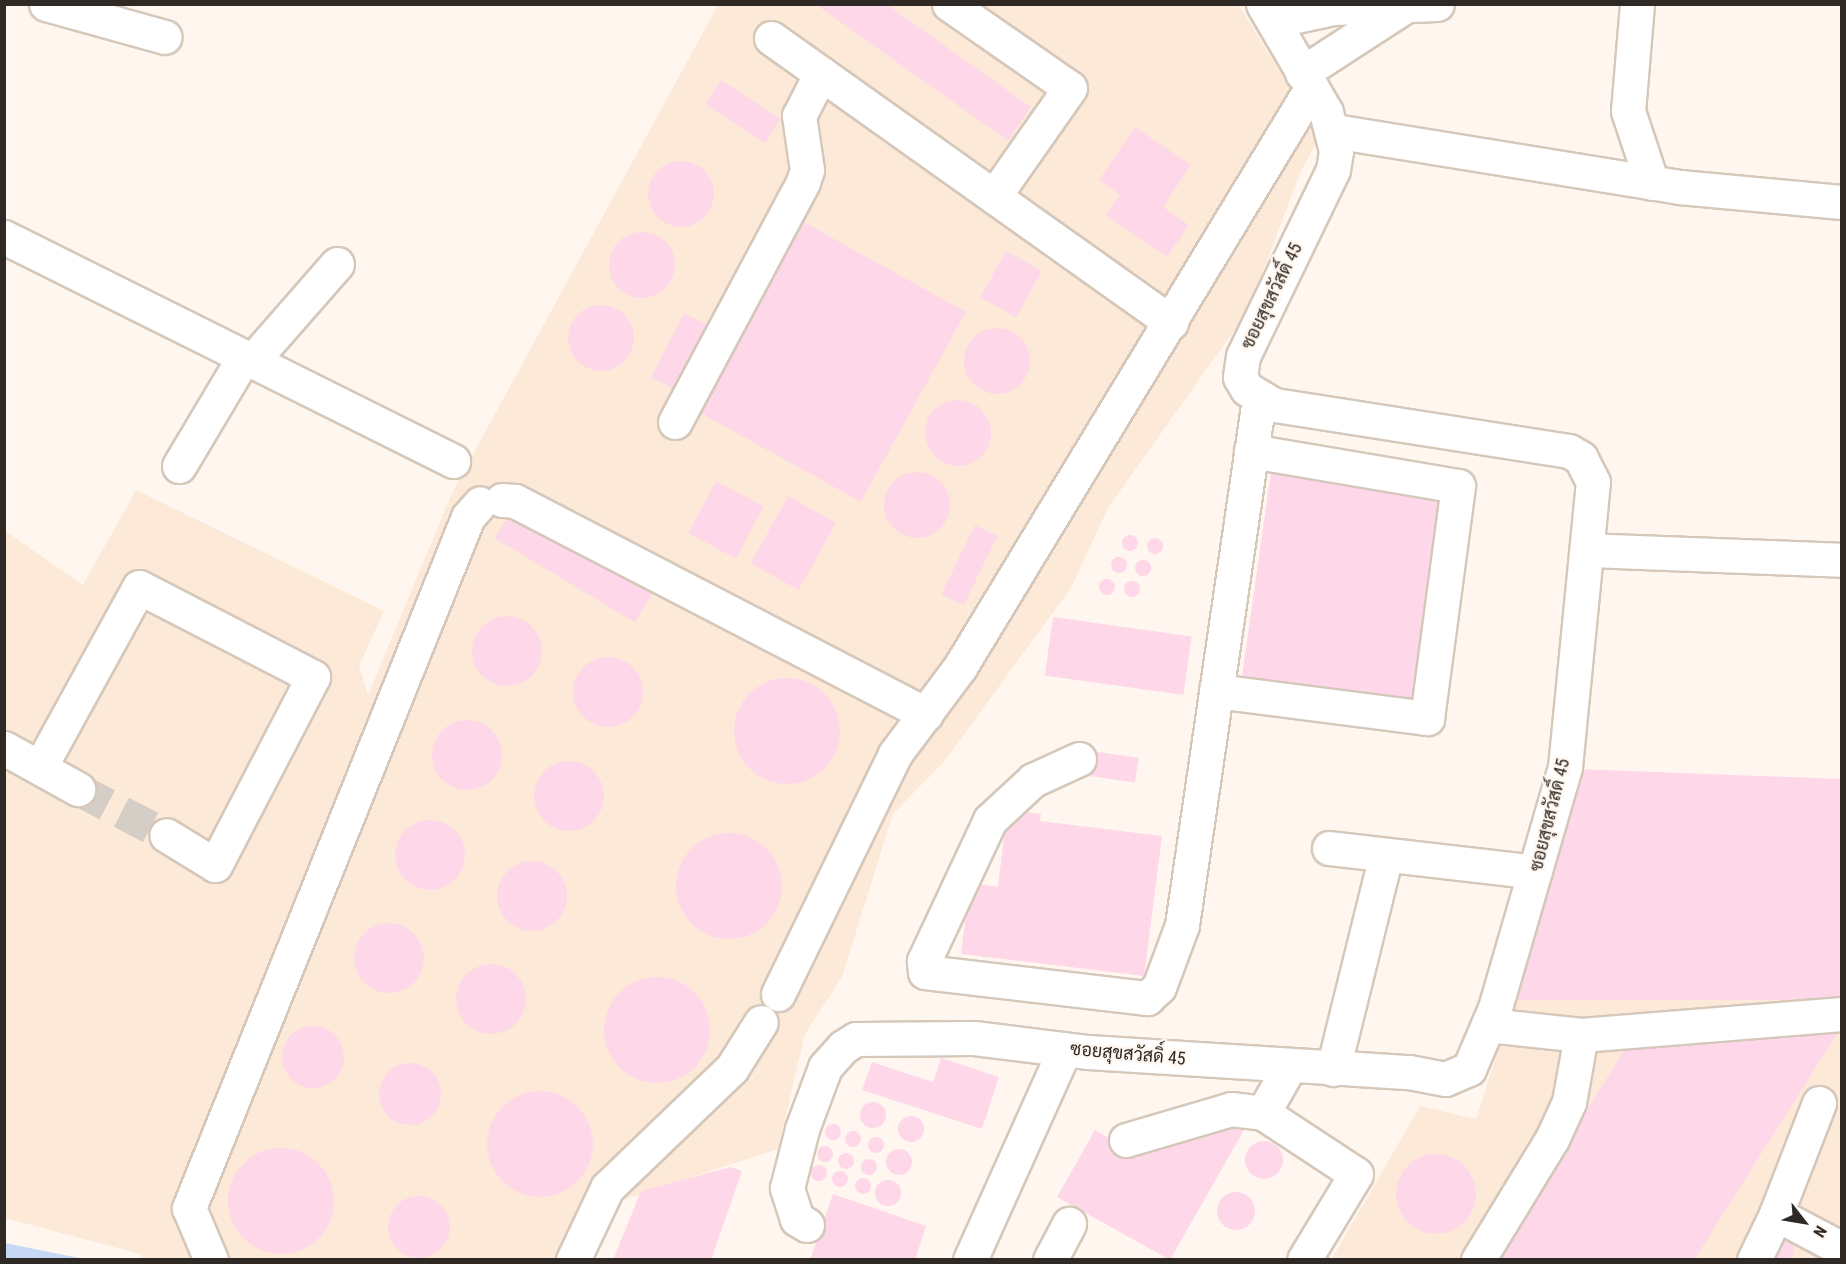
<!DOCTYPE html>
<html>
<head>
<meta charset="utf-8">
<style>
	body { margin:0 }
	#map { position:relative; width:1846px; height:1264px; overflow:hidden; background:#fff7ef; font-family:"Roboto Condensed",Sarabun,sans-serif }
	div>[style] { position:absolute }
	.built>* { inset:0; background:#fde9d7 }
	.water>* { inset:0; background:#c7d8f7 }
	.building>* { inset:0; background:#fed8e9; transform-origin:0 0 }
	.round { border-radius:50% }
	.minor-tunnel>* { height:33px; margin-top:-16.5px; transform-origin:0; background:repeating-linear-gradient(90deg,#d5cec7 0 33px,transparent 0 49px) }
	.roads { filter:drop-shadow(2px 0 #d5c8bb) drop-shadow(-2px 0 #d5c8bb) drop-shadow(0 2px #d5c8bb) drop-shadow(0 -2px #d5c8bb) }
	.minor>* { height:33px; margin:-16.5px; padding:0 16.5px; transform-origin:16.5px; border-radius:16.5px; background:#fff }
	span { translate:-50% -50%; white-space:nowrap; text-align:center; line-height:1.15; -webkit-text-stroke:4.5px #fff7ef; paint-order:stroke }
	.street-label { font-size:18px; color:#2e2925 }
	.frame { position:absolute; inset:0; border:6px solid #2e2925; pointer-events:none }
	.north { position:absolute; left:1774px; top:1192px; width:60px; height:60px; -webkit-text-stroke:4px #fff7ef; paint-order:stroke; rotate:121deg; font-size:16px; font-weight:700; line-height:24px; text-align:center; color:#2e2925 }
	.north::after { content:''; display:block; margin:auto; width:21px; height:27px; background:#2e2925; clip-path:polygon(50% 0,100% 100%,50% 72%,0 100%) }
</style>
</head>
<body>
<div id="map">
	<div class="built">
		<div style="clip-path:polygon(718px 5px,1239px 5px,1320px 137px,1301px 171px,1248px 311px,1108px 508px,1071px 588px,944px 762px,893px 814px,842px 977px,805px 1034px,778px 1149px,614px 1203px,591px 1259px,144px 1259px,140px 1254px,5px 1218px,4px 530px,83px 585px,136px 490px,384px 611px,359px 666px,368px 695px,452px 493px)"></div>
		<div style="clip-path:polygon(1582px 791px,1841px 798px,1841px 1259px,1331px 1260px,1420px 1106px,1476px 1119px)"></div>
	</div>
	<div class="water">
		<div style="clip-path:polygon(5px 1243px,84px 1259px,5px 1259px)"></div>
	</div>
	<div class="building">
		<div style="clip-path:polygon(815px 4px,886px 4px,1031px 107px,1008px 141px)"></div>
		<div style="left:721px;top:80px;width:71px;height:29px;rotate:33deg"></div>
		<div style="clip-path:polygon(1135px 127px,1191px 165px,1163px 207px,1189px 225px,1167px 257px,1106px 215px,1120px 195px,1099px 180px)"></div>
		<div class="round" style="left:648px;top:161px;width:66px;height:66px"></div>
		<div style="left:791px;top:215px;width:200px;height:217px;rotate:29deg"></div>
		<div class="round" style="left:609px;top:232px;width:66px;height:66px"></div>
		<div style="left:1006px;top:251px;width:41px;height:53px;rotate:29deg"></div>
		<div class="round" style="left:568px;top:305px;width:66px;height:66px"></div>
		<div style="left:684px;top:313px;width:31px;height:72px;rotate:27deg"></div>
		<div class="round" style="left:964px;top:328px;width:66px;height:66px"></div>
		<div class="round" style="left:925px;top:400px;width:66px;height:66px"></div>
		<div style="left:1272px;top:464px;width:181px;height:221px;rotate:8deg"></div>
		<div class="round" style="left:884px;top:472px;width:66px;height:66px"></div>
		<div style="left:716px;top:481px;width:54px;height:59px;rotate:28deg"></div>
		<div style="left:788px;top:496px;width:55px;height:77px;rotate:29deg"></div>
		<div style="left:512px;top:510px;width:163px;height:33px;rotate:31deg"></div>
		<div style="left:975px;top:525px;width:25px;height:77px;rotate:26deg"></div>
		<div class="round" style="left:1122px;top:535px;width:16px;height:16px"></div>
		<div class="round" style="left:1147px;top:538px;width:16px;height:16px"></div>
		<div class="round" style="left:1111px;top:557px;width:16px;height:16px"></div>
		<div class="round" style="left:1135px;top:560px;width:16px;height:16px"></div>
		<div class="round" style="left:1099px;top:579px;width:16px;height:16px"></div>
		<div class="round" style="left:1124px;top:581px;width:16px;height:16px"></div>
		<div class="round" style="left:472px;top:616px;width:70px;height:70px"></div>
		<div style="left:1053px;top:617px;width:140px;height:59px;rotate:8deg"></div>
		<div class="round" style="left:573px;top:657px;width:70px;height:70px"></div>
		<div class="round" style="left:734px;top:678px;width:106px;height:106px"></div>
		<div class="round" style="left:432px;top:720px;width:70px;height:70px"></div>
		<div style="left:1091px;top:751px;width:48px;height:25px;rotate:8deg"></div>
		<div class="round" style="left:534px;top:761px;width:70px;height:70px"></div>
		<div style="clip-path:polygon(1576px 769px,1842px 779px,1842px 1000px,1504px 1000px)"></div>
		<div style="clip-path:polygon(1007px 810px,1041px 814px,1040px 821px,1162px 836px,1144px 976px,961px 954px,970px 883px,998px 887px)"></div>
		<div class="round" style="left:395px;top:820px;width:70px;height:70px"></div>
		<div class="round" style="left:676px;top:833px;width:106px;height:106px"></div>
		<div class="round" style="left:497px;top:861px;width:70px;height:70px"></div>
		<div class="round" style="left:354px;top:923px;width:70px;height:70px"></div>
		<div class="round" style="left:456px;top:964px;width:70px;height:70px"></div>
		<div class="round" style="left:604px;top:977px;width:106px;height:106px"></div>
		<div style="clip-path:polygon(1842px 1026px,1694px 1260px,1492px 1260px,1634px 1035px)"></div>
		<div class="round" style="left:282px;top:1026px;width:62px;height:62px"></div>
		<div style="clip-path:polygon(941px 1058px,999px 1077px,982px 1129px,862px 1090px,872px 1062px,933px 1082px)"></div>
		<div class="round" style="left:379px;top:1063px;width:62px;height:62px"></div>
		<div class="round" style="left:487px;top:1091px;width:106px;height:106px"></div>
		<div class="round" style="left:860px;top:1102px;width:26px;height:26px"></div>
		<div style="clip-path:polygon(1220px 1116px,1244px 1130px,1170px 1260px,1057px 1197px,1095px 1130px,1120px 1145px)"></div>
		<div class="round" style="left:898px;top:1116px;width:26px;height:26px"></div>
		<div class="round" style="left:825px;top:1124px;width:16px;height:16px"></div>
		<div class="round" style="left:845px;top:1131px;width:16px;height:16px"></div>
		<div class="round" style="left:868px;top:1137px;width:16px;height:16px"></div>
		<div class="round" style="left:1245px;top:1141px;width:38px;height:38px"></div>
		<div class="round" style="left:817px;top:1146px;width:16px;height:16px"></div>
		<div class="round" style="left:228px;top:1148px;width:106px;height:106px"></div>
		<div class="round" style="left:886px;top:1149px;width:26px;height:26px"></div>
		<div class="round" style="left:838px;top:1153px;width:16px;height:16px"></div>
		<div class="round" style="left:1396px;top:1154px;width:80px;height:80px"></div>
		<div class="round" style="left:861px;top:1159px;width:16px;height:16px"></div>
		<div class="round" style="left:811px;top:1165px;width:16px;height:16px"></div>
		<div style="clip-path:polygon(731px 1167px,742px 1171px,711px 1260px,613px 1260px,641px 1191px)"></div>
		<div class="round" style="left:832px;top:1171px;width:16px;height:16px"></div>
		<div class="round" style="left:855px;top:1178px;width:16px;height:16px"></div>
		<div class="round" style="left:875px;top:1180px;width:26px;height:26px"></div>
		<div class="round" style="left:1217px;top:1192px;width:38px;height:38px"></div>
		<div style="clip-path:polygon(833px 1194px,926px 1226px,915px 1260px,810px 1260px)"></div>
		<div class="round" style="left:388px;top:1196px;width:62px;height:62px"></div>
		<div style="clip-path:polygon(1773px 1233px,1793px 1239px,1794px 1254px,1791px 1260px,1767px 1260px)"></div>
	</div>
	<div class="minor-tunnel">
		<div style="left:78px;top:789px;width:99px;rotate:27.6deg"></div>
	</div>
	<div class="roads">
		<div class="minor">
			<div style="left:46px;top:4px;width:123px;rotate:15.5deg"></div>
			<div style="left:949px;top:4px;width:147px;rotate:34.8deg"></div>
			<div style="left:1070px;top:88px;width:132px;rotate:125.1deg"></div>
			<div style="left:1637px;top:4px;width:107px;rotate:94.8deg"></div>
			<div style="left:1628px;top:111px;width:76px;rotate:71.6deg"></div>
			<div style="left:1274px;top:21px;width:60px;rotate:-12.4deg"></div>
			<div style="left:1333px;top:8px;width:104px;rotate:-2.2deg"></div>
			<div style="left:771px;top:38px;width:491px;rotate:35.4deg"></div>
			<div style="left:1302px;top:73px;width:119px;rotate:-33deg"></div>
			<div style="left:1334px;top:131px;width:351px;rotate:9.2deg"></div>
			<div style="left:1680px;top:187px;width:163px;rotate:5.3deg"></div>
			<div style="left:4px;top:237px;width:502px;rotate:26.51deg"></div>
			<div style="left:252px;top:361px;width:129px;rotate:-48.8deg"></div>
			<div style="left:675px;top:422px;width:272px;rotate:-61.9deg"></div>
			<div style="left:803px;top:182px;width:13px;rotate:-72deg"></div>
			<div style="left:807px;top:170px;width:55px;rotate:-98.4deg"></div>
			<div style="left:799px;top:116px;width:48px;rotate:-62.9deg"></div>
			<div style="left:179px;top:466px;width:127px;rotate:-59.2deg"></div>
			<div style="left:502px;top:500px;width:13px;rotate:4deg"></div>
			<div style="left:515px;top:501px;width:463px;rotate:27.4deg"></div>
			<div style="left:1587px;top:550px;width:255px;rotate:2.2deg"></div>
			<div style="left:1216px;top:691px;width:213px;rotate:7.3deg"></div>
			<div style="left:1427px;top:718px;width:234px;rotate:-82.4deg"></div>
			<div style="left:1458px;top:486px;width:210px;rotate:-170.4deg"></div>
			<div style="left:4px;top:748px;width:85px;rotate:29deg"></div>
			<div style="left:1079px;top:759px;width:51px;rotate:155.5deg"></div>
			<div style="left:1033px;top:780px;width:59px;rotate:137.1deg"></div>
			<div style="left:990px;top:820px;width:156px;rotate:115.1deg"></div>
			<div style="left:924px;top:961px;width:11px;rotate:85deg"></div>
			<div style="left:925px;top:972px;width:224px;rotate:6.7deg"></div>
			<div style="left:1147px;top:998px;width:16px;rotate:-43deg"></div>
			<div style="left:1159px;top:987px;width:66px;rotate:-69.6deg"></div>
			<div style="left:1182px;top:925px;width:532px;rotate:-81.67deg"></div>
			<div style="left:40px;top:767px;width:205px;rotate:-61.2deg"></div>
			<div style="left:139px;top:587px;width:196px;rotate:27.3deg"></div>
			<div style="left:313px;top:677px;width:212px;rotate:117.5deg"></div>
			<div style="left:215px;top:865px;width:57px;rotate:-148.5deg"></div>
			<div style="left:1329px;top:848px;width:207px;rotate:6.6deg"></div>
			<div style="left:778px;top:994px;width:267px;rotate:-64deg"></div>
			<div style="left:895px;top:754px;width:109px;rotate:-53.2deg"></div>
			<div style="left:960px;top:667px;width:678px;rotate:-58.75deg"></div>
			<div style="left:1488px;top:1025px;width:94px;rotate:6.1deg"></div>
			<div style="left:1581px;top:1035px;width:262px;rotate:-4.6deg"></div>
			<div style="left:1289px;top:1067px;width:53px;rotate:119.5deg"></div>
			<div style="left:1263px;top:1113px;width:111px;rotate:33.3deg"></div>
			<div style="left:1356px;top:1174px;width:100px;rotate:121.2deg"></div>
			<div style="left:1333px;top:1069px;width:220px;rotate:-76.1deg"></div>
			<div style="left:1126px;top:1140px;width:109px;rotate:-16.4deg"></div>
			<div style="left:1231px;top:1109px;width:32px;rotate:7deg"></div>
			<div style="left:1776px;top:1214px;width:119px;rotate:-68.8deg"></div>
			<div style="left:807px;top:1225px;width:12px;rotate:-149deg"></div>
			<div style="left:797px;top:1219px;width:33px;rotate:-108deg"></div>
			<div style="left:787px;top:1188px;width:61px;rotate:-75.7deg"></div>
			<div style="left:802px;top:1129px;width:66px;rotate:-69.6deg"></div>
			<div style="left:825px;top:1067px;width:27px;rotate:-48deg"></div>
			<div style="left:843px;top:1047px;width:15px;rotate:-32deg"></div>
			<div style="left:856px;top:1039px;width:118px;rotate:-0.5deg"></div>
			<div style="left:974px;top:1038px;width:115px;rotate:7deg"></div>
			<div style="left:1088px;top:1052px;width:322px;rotate:3.6deg"></div>
			<div style="left:1409px;top:1072px;width:37px;rotate:11deg"></div>
			<div style="left:1445px;top:1079px;width:26px;rotate:-23deg"></div>
			<div style="left:1469px;top:1069px;width:66px;rotate:-66.9deg"></div>
			<div style="left:1495px;top:1008px;width:251px;rotate:-73.8deg"></div>
			<div style="left:1565px;top:767px;width:286px;rotate:-84.4deg"></div>
			<div style="left:1593px;top:482px;width:27px;rotate:-117deg"></div>
			<div style="left:1581px;top:458px;width:14px;rotate:-150deg"></div>
			<div style="left:1569px;top:451px;width:299px;rotate:-171.1deg"></div>
			<div style="left:1274px;top:405px;width:31px;rotate:-149deg"></div>
			<div style="left:1247px;top:389px;width:14px;rotate:-120deg"></div>
			<div style="left:1240px;top:377px;width:21px;rotate:-82deg"></div>
			<div style="left:1243px;top:356px;width:207px;rotate:-64.2deg"></div>
			<div style="left:1333px;top:170px;width:19px;rotate:-81deg"></div>
			<div style="left:1336px;top:151px;width:40px;rotate:-104.4deg"></div>
			<div style="left:1326px;top:112px;width:125px;rotate:-120.3deg"></div>
			<div style="left:211px;top:1260px;width:56px;rotate:-112.9deg"></div>
			<div style="left:189px;top:1208px;width:745px;rotate:-68.01deg"></div>
			<div style="left:468px;top:517px;width:18px;rotate:-49deg"></div>
			<div style="left:573px;top:1260px;width:80px;rotate:-64.7deg"></div>
			<div style="left:607px;top:1188px;width:173px;rotate:-43.8deg"></div>
			<div style="left:732px;top:1068px;width:54px;rotate:-57.8deg"></div>
			<div style="left:970px;top:1260px;width:231px;rotate:-65.8deg"></div>
			<div style="left:1050px;top:1260px;width:41px;rotate:-62.2deg"></div>
			<div style="left:1478px;top:1260px;width:142px;rotate:-58.6deg"></div>
			<div style="left:1552px;top:1139px;width:41px;rotate:-65.3deg"></div>
			<div style="left:1569px;top:1102px;width:68px;rotate:-79.8deg"></div>
			<div style="left:1754px;top:1260px;width:51px;rotate:-64.4deg"></div>
			<div style="left:1776px;top:1214px;width:75px;rotate:27.9deg"></div>
		</div>
	</div>
	<div class="street-label">
		<span style="left:1272px;top:296px;rotate:-64deg">ซอยสุขสวัสดิ์ 45</span>
		<span style="left:1550px;top:815px;rotate:-76deg">ซอยสุขสวัสดิ์ 45</span>
		<span style="left:1128px;top:1054px;rotate:5deg">ซอยสุขสวัสดิ์ 45</span>
	</div>
	<div class="frame"></div>
	<div class="north">N</div>
</div>
</body>
</html>
